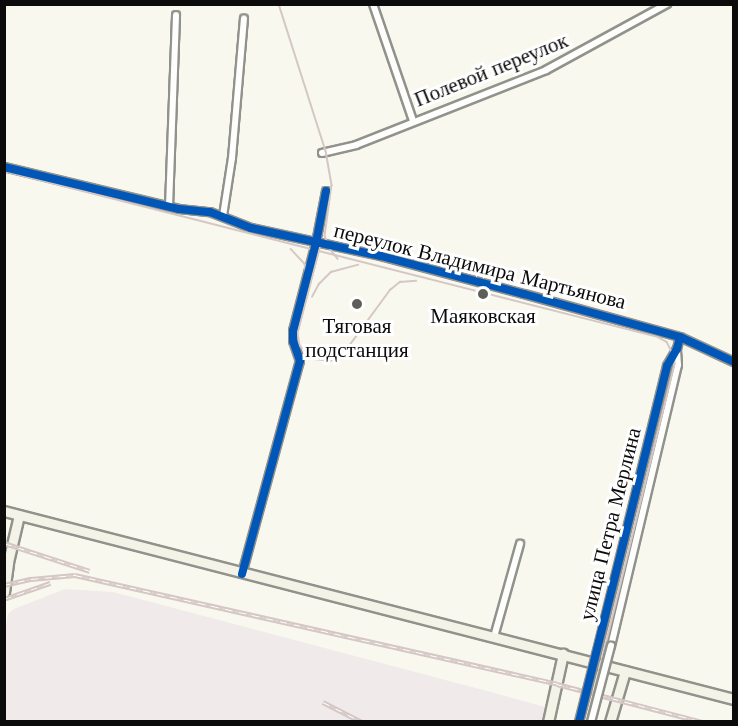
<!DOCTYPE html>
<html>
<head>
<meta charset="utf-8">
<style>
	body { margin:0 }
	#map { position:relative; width:738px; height:726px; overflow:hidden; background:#f9f8ee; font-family:"Libre Baskerville",serif }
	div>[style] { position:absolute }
	.industrial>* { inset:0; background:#f0eaeb }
	.roads { filter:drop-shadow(2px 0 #92928d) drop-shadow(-2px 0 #92928d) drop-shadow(0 2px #92928d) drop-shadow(0 -2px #92928d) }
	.street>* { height:6px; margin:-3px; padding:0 3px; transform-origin:3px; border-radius:3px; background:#fefefc }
	.secondary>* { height:9px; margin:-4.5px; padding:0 4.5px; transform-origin:4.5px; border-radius:4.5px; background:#f3f3e8 }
	.tram>* { height:1.5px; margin:-0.75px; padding:0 0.75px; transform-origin:0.75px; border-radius:0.75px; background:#d4c7c4 }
	.rail>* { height:4.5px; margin-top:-2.25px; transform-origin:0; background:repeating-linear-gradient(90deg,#fff 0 7px,#d4c7c4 0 14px); box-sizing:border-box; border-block:2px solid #d4c7c4 }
	.bridges { filter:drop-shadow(2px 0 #92928d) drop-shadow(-2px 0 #92928d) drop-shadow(0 2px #92928d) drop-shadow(0 -2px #92928d) }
	.street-bridge>* { height:6px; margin:-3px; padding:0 3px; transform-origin:3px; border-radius:3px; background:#fefefc }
	.cycleway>* { height:8px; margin:-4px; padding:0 4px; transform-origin:4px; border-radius:4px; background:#0057b8 }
	.dots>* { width:16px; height:16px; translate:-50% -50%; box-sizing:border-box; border:3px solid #fff; border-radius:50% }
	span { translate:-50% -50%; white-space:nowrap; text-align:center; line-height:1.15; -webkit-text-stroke:6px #fff; paint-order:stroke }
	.street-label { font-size:21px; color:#0b0b0b }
	.poi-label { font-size:21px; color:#0b0b0b }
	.frame { position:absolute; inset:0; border:6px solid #0b0b0b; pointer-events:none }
</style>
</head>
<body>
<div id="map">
	<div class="industrial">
		<div style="clip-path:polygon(65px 589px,113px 592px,487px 691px,545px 707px,542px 721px,5px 721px,4px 640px,8px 614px,14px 609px)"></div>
	</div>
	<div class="roads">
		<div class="street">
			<div style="left:373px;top:4px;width:124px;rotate:71.1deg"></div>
			<div style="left:322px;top:153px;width:35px;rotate:-13deg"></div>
			<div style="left:356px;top:145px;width:204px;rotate:-21.5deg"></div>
			<div style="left:546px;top:70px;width:138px;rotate:-28.6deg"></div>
			<div style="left:4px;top:167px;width:180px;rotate:13.5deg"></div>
			<div style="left:179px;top:209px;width:31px;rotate:6deg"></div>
			<div style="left:210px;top:212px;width:44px;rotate:21.3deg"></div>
			<div style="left:251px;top:228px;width:133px;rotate:12.2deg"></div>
			<div style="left:381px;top:256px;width:148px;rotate:14.9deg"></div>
			<div style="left:524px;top:294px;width:162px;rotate:15.4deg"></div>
			<div style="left:680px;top:337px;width:60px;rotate:24.8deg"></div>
			<div style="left:169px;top:207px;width:192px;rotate:-87.9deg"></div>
			<div style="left:223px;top:216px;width:59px;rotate:-81.2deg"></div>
			<div style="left:232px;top:158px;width:140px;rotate:-85.1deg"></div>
			<div style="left:242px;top:574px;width:221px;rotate:-74.8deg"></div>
			<div style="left:300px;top:361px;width:21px;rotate:-109deg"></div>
			<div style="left:293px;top:341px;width:10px;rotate:-90deg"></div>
			<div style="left:293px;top:331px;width:91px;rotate:-75.4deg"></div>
			<div style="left:316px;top:243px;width:53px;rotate:-79.1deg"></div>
			<div style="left:494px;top:637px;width:97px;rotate:-74.4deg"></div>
			<div style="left:599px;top:643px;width:285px;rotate:-76.2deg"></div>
			<div style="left:667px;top:366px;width:20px;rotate:-60deg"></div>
			<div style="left:677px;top:349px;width:12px;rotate:-76deg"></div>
			<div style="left:611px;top:646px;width:289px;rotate:-76.6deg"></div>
			<div style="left:678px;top:365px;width:16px;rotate:-94deg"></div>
		</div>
		<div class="secondary">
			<div style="left:4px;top:511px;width:754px;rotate:14.44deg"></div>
			<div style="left:4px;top:592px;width:30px;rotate:-82deg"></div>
			<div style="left:8px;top:562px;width:48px;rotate:-76.8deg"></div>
			<div style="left:548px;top:722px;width:70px;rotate:-77.6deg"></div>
			<div style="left:610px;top:722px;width:53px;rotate:-73.6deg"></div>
		</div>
	</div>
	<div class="tram">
		<div style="left:279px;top:4px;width:154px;rotate:72.3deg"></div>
		<div style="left:326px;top:151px;width:35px;rotate:80deg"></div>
		<div style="left:332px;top:185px;width:51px;rotate:97.8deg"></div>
		<div style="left:325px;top:236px;width:15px;rotate:67deg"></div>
		<div style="left:331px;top:250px;width:11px;rotate:52deg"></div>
		<div style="left:4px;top:171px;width:675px;rotate:14.24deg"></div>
		<div style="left:658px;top:337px;width:10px;rotate:29deg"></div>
		<div style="left:667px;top:342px;width:18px;rotate:63deg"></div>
		<div style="left:675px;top:358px;width:6px;rotate:90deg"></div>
		<div style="left:675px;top:364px;width:369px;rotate:103.8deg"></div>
		<div style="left:321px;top:245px;width:91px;rotate:104.6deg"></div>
		<div style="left:298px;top:333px;width:13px;rotate:81deg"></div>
		<div style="left:300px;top:346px;width:21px;rotate:39deg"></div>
		<div style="left:316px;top:359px;width:14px;rotate:8deg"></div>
		<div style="left:330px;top:361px;width:12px;rotate:-20deg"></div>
		<div style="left:341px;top:357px;width:83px;rotate:-53.8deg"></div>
		<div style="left:390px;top:290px;width:13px;rotate:-39deg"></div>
		<div style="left:400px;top:282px;width:16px;rotate:-4deg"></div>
		<div style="left:291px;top:249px;width:21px;rotate:47deg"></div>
		<div style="left:305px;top:264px;width:19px;rotate:81deg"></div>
		<div style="left:312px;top:297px;width:15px;rotate:-62deg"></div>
		<div style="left:319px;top:284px;width:17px;rotate:-45deg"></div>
		<div style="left:331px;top:272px;width:28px;rotate:-15deg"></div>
	</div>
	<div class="rail">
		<div style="left:4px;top:543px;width:90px;rotate:18deg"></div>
		<div style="left:4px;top:585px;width:28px;rotate:-13deg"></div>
		<div style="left:31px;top:579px;width:44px;rotate:-5.2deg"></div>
		<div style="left:75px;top:575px;width:494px;rotate:12.7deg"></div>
		<div style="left:557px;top:684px;width:151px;rotate:14.6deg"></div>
		<div style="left:4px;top:599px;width:49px;rotate:-19.2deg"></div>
		<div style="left:323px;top:702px;width:44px;rotate:27.1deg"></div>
	</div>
	<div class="bridges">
		<div class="street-bridge">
			<div style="left:579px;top:722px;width:81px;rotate:-75.8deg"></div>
			<div style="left:591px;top:722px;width:79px;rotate:-75.3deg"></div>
		</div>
	</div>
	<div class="cycleway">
		<div style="left:4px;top:167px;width:180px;rotate:13.5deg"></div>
		<div style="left:179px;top:209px;width:31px;rotate:6deg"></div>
		<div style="left:210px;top:212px;width:44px;rotate:21.3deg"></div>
		<div style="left:251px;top:228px;width:133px;rotate:12.2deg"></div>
		<div style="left:381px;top:256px;width:148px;rotate:14.9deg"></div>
		<div style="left:524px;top:294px;width:162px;rotate:15.4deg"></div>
		<div style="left:680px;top:337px;width:60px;rotate:24.8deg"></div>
		<div style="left:242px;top:574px;width:221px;rotate:-74.8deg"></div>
		<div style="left:300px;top:361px;width:21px;rotate:-109deg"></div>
		<div style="left:293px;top:341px;width:10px;rotate:-90deg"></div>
		<div style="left:293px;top:331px;width:91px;rotate:-75.4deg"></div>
		<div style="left:316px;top:243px;width:53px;rotate:-79.1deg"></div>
		<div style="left:579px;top:722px;width:367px;rotate:-76.1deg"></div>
		<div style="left:667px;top:366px;width:20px;rotate:-60deg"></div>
		<div style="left:677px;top:349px;width:12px;rotate:-76deg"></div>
	</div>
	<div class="dots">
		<div style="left:483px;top:294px;background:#5e5e5a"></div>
		<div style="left:357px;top:304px;background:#5e5e5a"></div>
	</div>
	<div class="street-label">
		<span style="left:491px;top:70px;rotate:-22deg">Полевой переулок</span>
		<span style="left:480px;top:266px;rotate:14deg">переулок Владимира Мартьянова</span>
		<span style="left:610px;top:524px;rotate:-76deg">улица Петра Мерлина</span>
	</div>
	<div class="poi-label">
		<span style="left:483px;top:316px">Маяковская</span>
		<span style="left:357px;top:338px">Тяговая<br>подстанция</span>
	</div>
	<div class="frame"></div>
</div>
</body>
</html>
